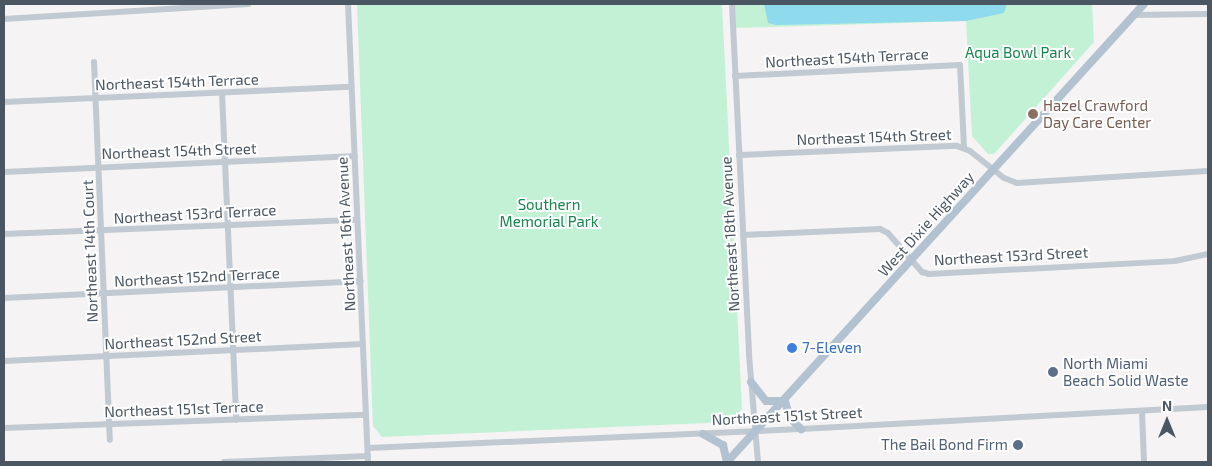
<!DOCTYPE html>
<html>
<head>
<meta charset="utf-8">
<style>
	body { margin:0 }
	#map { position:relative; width:1212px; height:466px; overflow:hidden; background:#f5f3f3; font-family:"Exo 2",sans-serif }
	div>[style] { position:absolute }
	.green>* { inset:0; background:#c3f1d5 }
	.water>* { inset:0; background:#90daee }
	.minor>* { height:6px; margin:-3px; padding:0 3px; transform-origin:3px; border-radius:3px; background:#c1cad2 }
	.major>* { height:8px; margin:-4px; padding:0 4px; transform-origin:4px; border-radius:4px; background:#b3c2d1 }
	.dots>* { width:14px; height:14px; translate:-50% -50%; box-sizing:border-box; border:2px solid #fff; border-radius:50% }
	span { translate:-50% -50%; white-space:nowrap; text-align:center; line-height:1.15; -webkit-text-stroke:4px #fff; paint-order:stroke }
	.park-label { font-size:15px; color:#17864f }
	.street-label { font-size:15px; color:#4a5661 }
	.education-label { font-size:15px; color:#785e54 }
	.left { translate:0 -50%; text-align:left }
	.shop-label { font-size:15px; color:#366cbe }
	.service-label { font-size:15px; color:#4e5e75 }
	.right { translate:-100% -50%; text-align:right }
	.frame { position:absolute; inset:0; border:5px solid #4a5661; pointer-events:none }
	.north { position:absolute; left:1142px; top:396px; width:50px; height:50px; -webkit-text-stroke:4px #fff; paint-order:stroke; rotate:0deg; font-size:14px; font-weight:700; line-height:20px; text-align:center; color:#4a5661 }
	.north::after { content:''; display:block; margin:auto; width:18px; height:22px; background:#4a5661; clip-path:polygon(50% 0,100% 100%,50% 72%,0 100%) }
</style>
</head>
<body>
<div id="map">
	<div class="green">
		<div style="clip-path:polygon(357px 4px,722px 4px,742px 409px,730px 422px,382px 437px,373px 426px)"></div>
		<div style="clip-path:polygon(732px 4px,1092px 4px,1094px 42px,994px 154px,988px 154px,972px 136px,966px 21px,733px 28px)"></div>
	</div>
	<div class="water">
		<div style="clip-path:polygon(764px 4px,1007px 4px,1004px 13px,966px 21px,776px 25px,768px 23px)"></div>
	</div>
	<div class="minor">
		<div style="left:348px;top:4px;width:458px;rotate:87.5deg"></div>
		<div style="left:732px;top:4px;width:351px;rotate:87.2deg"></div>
		<div style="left:749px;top:355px;width:107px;rotate:85.2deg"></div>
		<div style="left:1133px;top:15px;width:75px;rotate:-0.8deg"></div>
		<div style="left:4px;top:19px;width:245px;rotate:-3.5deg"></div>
		<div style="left:94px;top:62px;width:378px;rotate:87.6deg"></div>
		<div style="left:735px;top:76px;width:225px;rotate:-2.8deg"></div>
		<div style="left:960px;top:65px;width:82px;rotate:87.2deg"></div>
		<div style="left:222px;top:93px;width:327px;rotate:87.5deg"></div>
		<div style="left:4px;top:102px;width:347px;rotate:-2.5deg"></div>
		<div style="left:739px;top:155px;width:218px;rotate:-2.4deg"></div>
		<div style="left:957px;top:146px;width:14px;rotate:21deg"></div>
		<div style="left:970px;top:151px;width:43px;rotate:38.5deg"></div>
		<div style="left:1004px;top:178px;width:14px;rotate:21deg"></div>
		<div style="left:1017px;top:183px;width:191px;rotate:-3.6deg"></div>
		<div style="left:4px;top:172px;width:351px;rotate:-2.6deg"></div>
		<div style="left:4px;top:234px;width:353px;rotate:-2.3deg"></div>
		<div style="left:743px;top:235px;width:137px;rotate:-2.5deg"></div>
		<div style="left:880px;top:229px;width:9px;rotate:27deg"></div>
		<div style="left:888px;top:233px;width:52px;rotate:48.9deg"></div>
		<div style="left:922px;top:272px;width:7px;rotate:16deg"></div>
		<div style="left:929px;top:274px;width:246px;rotate:-3deg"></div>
		<div style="left:1175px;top:261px;width:34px;rotate:-12deg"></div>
		<div style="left:4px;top:298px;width:357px;rotate:-2.7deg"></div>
		<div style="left:4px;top:361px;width:359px;rotate:-2.7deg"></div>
		<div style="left:1142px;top:412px;width:50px;rotate:87.7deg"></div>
		<div style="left:4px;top:428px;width:362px;rotate:-2.1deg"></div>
		<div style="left:368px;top:448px;width:433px;rotate:-2.5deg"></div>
		<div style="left:801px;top:429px;width:408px;rotate:-3.1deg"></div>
		<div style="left:224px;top:462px;width:144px;rotate:-2.4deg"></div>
	</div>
	<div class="major">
		<div style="left:751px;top:382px;width:24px;rotate:52deg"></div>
		<div style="left:766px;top:401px;width:19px"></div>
		<div style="left:785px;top:401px;width:18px;rotate:74deg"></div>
		<div style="left:790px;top:418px;width:16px;rotate:45deg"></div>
		<div style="left:703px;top:434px;width:23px;rotate:29deg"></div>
		<div style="left:723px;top:445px;width:17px;rotate:77deg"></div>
		<div style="left:727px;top:462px;width:619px;rotate:-47.68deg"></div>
	</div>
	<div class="dots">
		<div style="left:1033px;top:114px;background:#8d6e63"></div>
		<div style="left:792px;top:348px;background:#3f7fe0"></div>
		<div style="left:1053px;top:372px;background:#5c6f8a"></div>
		<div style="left:1018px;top:445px;background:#5c6f8a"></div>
	</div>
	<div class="park-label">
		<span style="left:1018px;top:53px">Aqua Bowl Park</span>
		<span style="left:549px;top:213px">Southern<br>Memorial Park</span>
	</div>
	<div class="street-label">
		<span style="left:847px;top:58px;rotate:-3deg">Northeast 154th Terrace</span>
		<span style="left:177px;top:82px;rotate:-2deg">Northeast 154th Terrace</span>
		<span style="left:874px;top:137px;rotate:-2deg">Northeast 154th Street</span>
		<span style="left:179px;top:151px;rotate:-2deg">Northeast 154th Street</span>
		<span style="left:195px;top:214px;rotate:-3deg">Northeast 153rd Terrace</span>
		<span style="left:926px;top:224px;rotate:-48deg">West Dixie Highway</span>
		<span style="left:346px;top:234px;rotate:-93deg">Northeast 16th Avenue</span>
		<span style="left:730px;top:234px;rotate:-93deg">Northeast 18th Avenue</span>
		<span style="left:90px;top:251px;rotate:-92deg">Northeast 14th Court</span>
		<span style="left:1011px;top:256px;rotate:-3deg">Northeast 153rd Street</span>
		<span style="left:197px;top:277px;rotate:-3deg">Northeast 152nd Terrace</span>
		<span style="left:183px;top:340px;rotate:-3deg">Northeast 152nd Street</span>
		<span style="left:184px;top:409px;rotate:-2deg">Northeast 151st Terrace</span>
		<span style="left:787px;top:416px;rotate:-3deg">Northeast 151st Street</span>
	</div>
	<div class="education-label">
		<span class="left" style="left:1043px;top:114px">Hazel Crawford<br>Day Care Center</span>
	</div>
	<div class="shop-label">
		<span class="left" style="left:802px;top:348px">7-Eleven</span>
	</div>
	<div class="service-label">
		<span class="left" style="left:1063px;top:372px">North Miami<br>Beach Solid Waste</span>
		<span class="right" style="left:1008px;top:445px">The Bail Bond Firm</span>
	</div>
	<div class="frame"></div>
	<div class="north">N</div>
</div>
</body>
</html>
